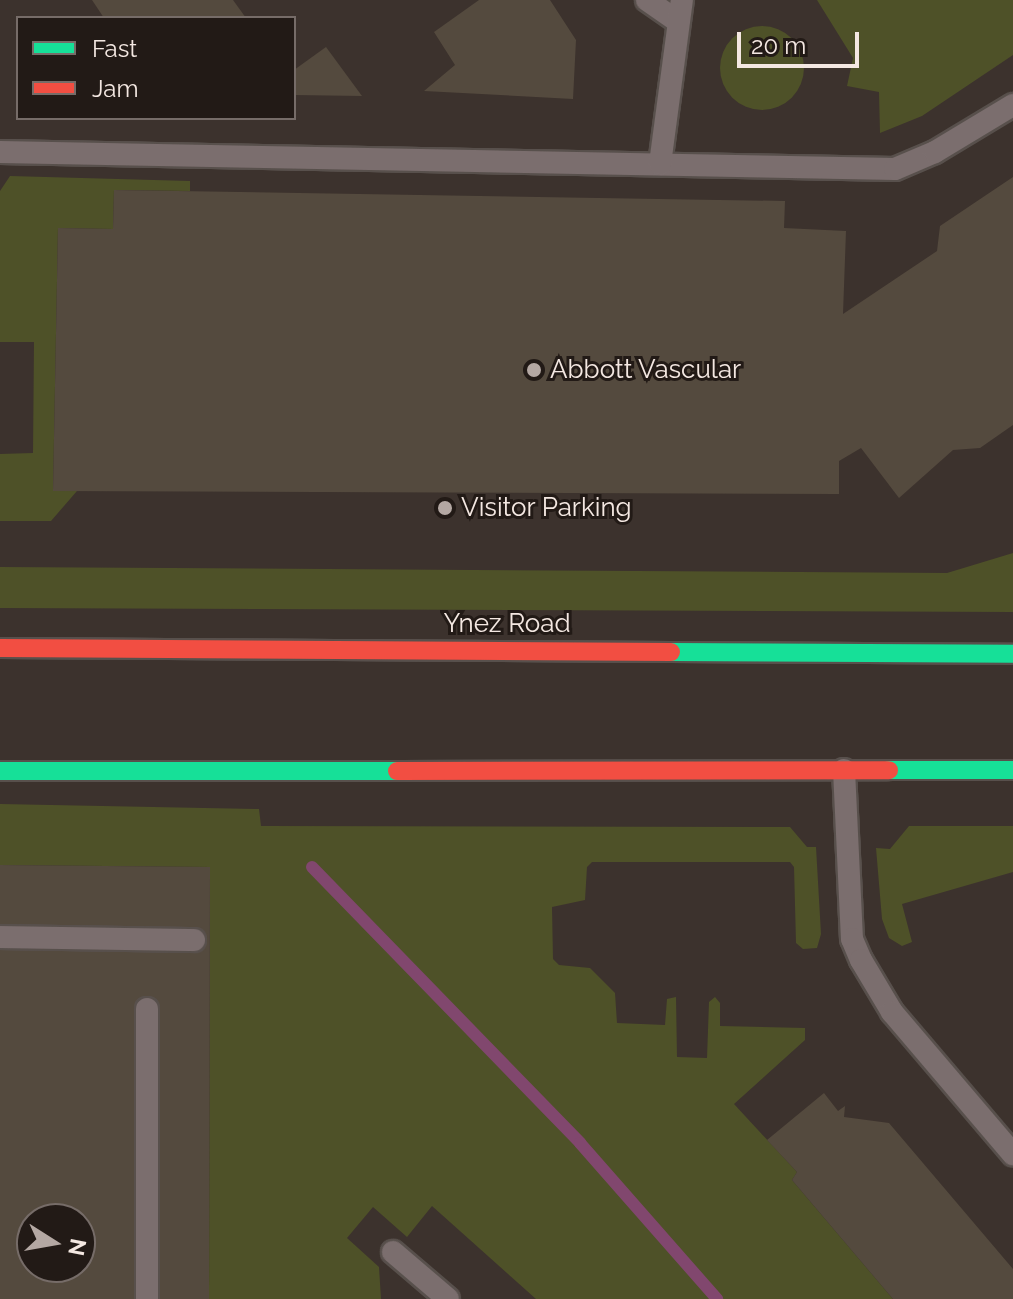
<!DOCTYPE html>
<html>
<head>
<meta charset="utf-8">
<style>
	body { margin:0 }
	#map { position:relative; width:1013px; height:1299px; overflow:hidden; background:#3c322d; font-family:Raleway,sans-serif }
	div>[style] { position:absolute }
	.green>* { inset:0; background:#4e5128 }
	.round { border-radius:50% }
	.stream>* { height:12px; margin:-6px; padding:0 6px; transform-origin:6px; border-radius:6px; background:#81476e }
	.building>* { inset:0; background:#544a3e }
	.roads { filter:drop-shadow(2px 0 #58504c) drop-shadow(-2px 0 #58504c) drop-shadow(0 2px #58504c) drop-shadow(0 -2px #58504c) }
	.lane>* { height:22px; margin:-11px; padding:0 11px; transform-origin:11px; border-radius:11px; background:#7b6e6e }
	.fast>* { height:18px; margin:-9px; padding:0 9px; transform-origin:9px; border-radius:9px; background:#16e098 }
	.jam>* { height:18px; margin:-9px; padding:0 9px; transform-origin:9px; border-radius:9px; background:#f24e42 }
	.dots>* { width:22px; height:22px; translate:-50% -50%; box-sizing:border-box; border:4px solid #221a16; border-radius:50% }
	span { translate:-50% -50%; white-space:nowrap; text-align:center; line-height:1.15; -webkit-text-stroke:6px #221a16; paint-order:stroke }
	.poi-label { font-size:26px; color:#f4e8e2 }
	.left { translate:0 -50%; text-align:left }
	.street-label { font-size:26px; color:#f4e8e2 }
	.legend { position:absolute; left:16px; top:16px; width:280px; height:104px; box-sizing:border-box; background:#221a16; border:2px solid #766c68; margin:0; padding:10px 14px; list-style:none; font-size:24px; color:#f4e8e2 }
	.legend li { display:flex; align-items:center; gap:16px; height:40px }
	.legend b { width:40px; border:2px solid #766c68 }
	.north { position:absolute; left:16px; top:1203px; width:80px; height:80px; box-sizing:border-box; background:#221a16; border:2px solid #766c68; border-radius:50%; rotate:101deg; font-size:22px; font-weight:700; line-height:32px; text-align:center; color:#f4e8e2 }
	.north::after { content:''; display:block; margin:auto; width:28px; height:36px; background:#b4a8a3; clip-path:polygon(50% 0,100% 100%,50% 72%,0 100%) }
	.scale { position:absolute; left:737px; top:32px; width:122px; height:36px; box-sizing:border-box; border:4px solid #f4e8e2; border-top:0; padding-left:10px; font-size:24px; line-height:28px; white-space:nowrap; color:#f4e8e2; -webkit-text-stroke:6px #221a16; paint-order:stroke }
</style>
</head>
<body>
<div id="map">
	<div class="green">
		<div style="clip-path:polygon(817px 0,1013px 0,1013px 55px,922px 116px,880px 133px,879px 92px,847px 86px,853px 58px)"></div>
		<div class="round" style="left:720px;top:26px;width:84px;height:84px"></div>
		<div style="clip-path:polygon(10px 176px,190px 181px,190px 191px,114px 190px,113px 229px,58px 228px,53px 491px,77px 491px,51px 521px,0 521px,0 454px,33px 453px,34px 342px,0 342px,0 191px)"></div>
		<div style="clip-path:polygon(1013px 553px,1013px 612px,0 608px,0 567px,947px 573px)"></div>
		<div style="clip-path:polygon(0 804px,259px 809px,261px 826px,790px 827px,807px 847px,816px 847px,821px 934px,817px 948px,803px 949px,796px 943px,794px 867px,790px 862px,592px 862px,587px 867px,585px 900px,552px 907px,553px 959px,559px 965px,590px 968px,615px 993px,617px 1023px,665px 1025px,667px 999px,676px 997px,677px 1057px,707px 1058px,709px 1002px,715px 997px,720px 1003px,720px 1026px,805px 1028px,805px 1040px,734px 1104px,797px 1172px,792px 1180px,893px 1299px,536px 1299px,432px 1206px,407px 1237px,373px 1207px,347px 1238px,379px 1267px,381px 1299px,209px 1299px,210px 867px,0 865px)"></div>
		<div style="clip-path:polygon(909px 826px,1013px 826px,1013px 872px,902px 904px,912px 942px,902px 946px,889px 938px,882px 919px,876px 848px,890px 849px)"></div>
	</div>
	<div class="stream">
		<div style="left:312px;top:867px;width:385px;rotate:45.8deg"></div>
		<div style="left:580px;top:1143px;width:208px;rotate:48.7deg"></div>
	</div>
	<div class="building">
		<div style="clip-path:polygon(92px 0,233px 0,246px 18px,104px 18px)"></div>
		<div style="clip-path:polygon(479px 0,550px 0,576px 40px,573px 99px,424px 91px,455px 65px,434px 32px)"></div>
		<div style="clip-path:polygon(326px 47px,362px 96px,294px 95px,294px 70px)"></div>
		<div style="clip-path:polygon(1013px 177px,1013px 425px,980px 448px,953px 450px,899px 498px,861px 448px,839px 461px,839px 494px,53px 491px,58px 228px,113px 229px,114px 190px,785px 201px,784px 228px,846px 231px,843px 314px,937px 251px,940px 226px)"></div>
		<div style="clip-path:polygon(evenodd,0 865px,210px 867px,209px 1299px,0 1299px,0 865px,32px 1219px,80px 1219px,80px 1267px,32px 1267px,32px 1219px)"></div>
		<div style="clip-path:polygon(824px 1093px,838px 1111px,845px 1106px,844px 1117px,889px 1123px,1013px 1269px,1013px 1299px,893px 1299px,792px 1180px,797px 1172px,767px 1140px)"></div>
	</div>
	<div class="roads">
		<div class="lane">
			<div style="left:647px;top:0;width:38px;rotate:35deg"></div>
			<div style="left:0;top:152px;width:895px;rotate:1.09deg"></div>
			<div style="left:895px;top:169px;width:43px;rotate:-23deg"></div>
			<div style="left:935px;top:152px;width:91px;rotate:-31.1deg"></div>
			<div style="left:660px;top:164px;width:165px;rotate:-82.4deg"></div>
			<div style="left:844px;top:770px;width:169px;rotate:87.3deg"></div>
			<div style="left:852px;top:939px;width:23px;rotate:67deg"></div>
			<div style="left:861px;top:960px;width:61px;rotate:59.2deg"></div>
			<div style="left:892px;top:1012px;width:187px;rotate:49.6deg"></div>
			<div style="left:0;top:937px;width:194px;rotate:0.9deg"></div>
			<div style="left:147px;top:1009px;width:290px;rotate:90deg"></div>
			<div style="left:393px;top:1252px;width:72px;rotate:40.5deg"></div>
		</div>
		<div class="fast">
			<div style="left:671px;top:652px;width:342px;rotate:0.3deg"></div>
			<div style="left:889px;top:770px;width:124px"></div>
			<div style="left:0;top:771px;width:397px"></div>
		</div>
		<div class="jam">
			<div style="left:0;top:648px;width:671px;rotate:0.34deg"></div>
			<div style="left:397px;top:771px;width:492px;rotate:-0.1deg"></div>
		</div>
	</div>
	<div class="dots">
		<div style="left:534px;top:370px;background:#b4a8a3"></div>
		<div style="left:445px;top:508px;background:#b4a8a3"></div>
	</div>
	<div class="poi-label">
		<span class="left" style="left:550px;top:370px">Abbott Vascular</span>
		<span class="left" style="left:461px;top:508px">Visitor Parking</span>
	</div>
	<div class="street-label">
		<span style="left:507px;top:624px">Ynez Road</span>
	</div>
	<ul class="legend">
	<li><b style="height:10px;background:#16e098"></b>Fast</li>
	<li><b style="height:10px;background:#f24e42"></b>Jam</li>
	</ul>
	<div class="north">N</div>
	<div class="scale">20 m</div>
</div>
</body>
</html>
